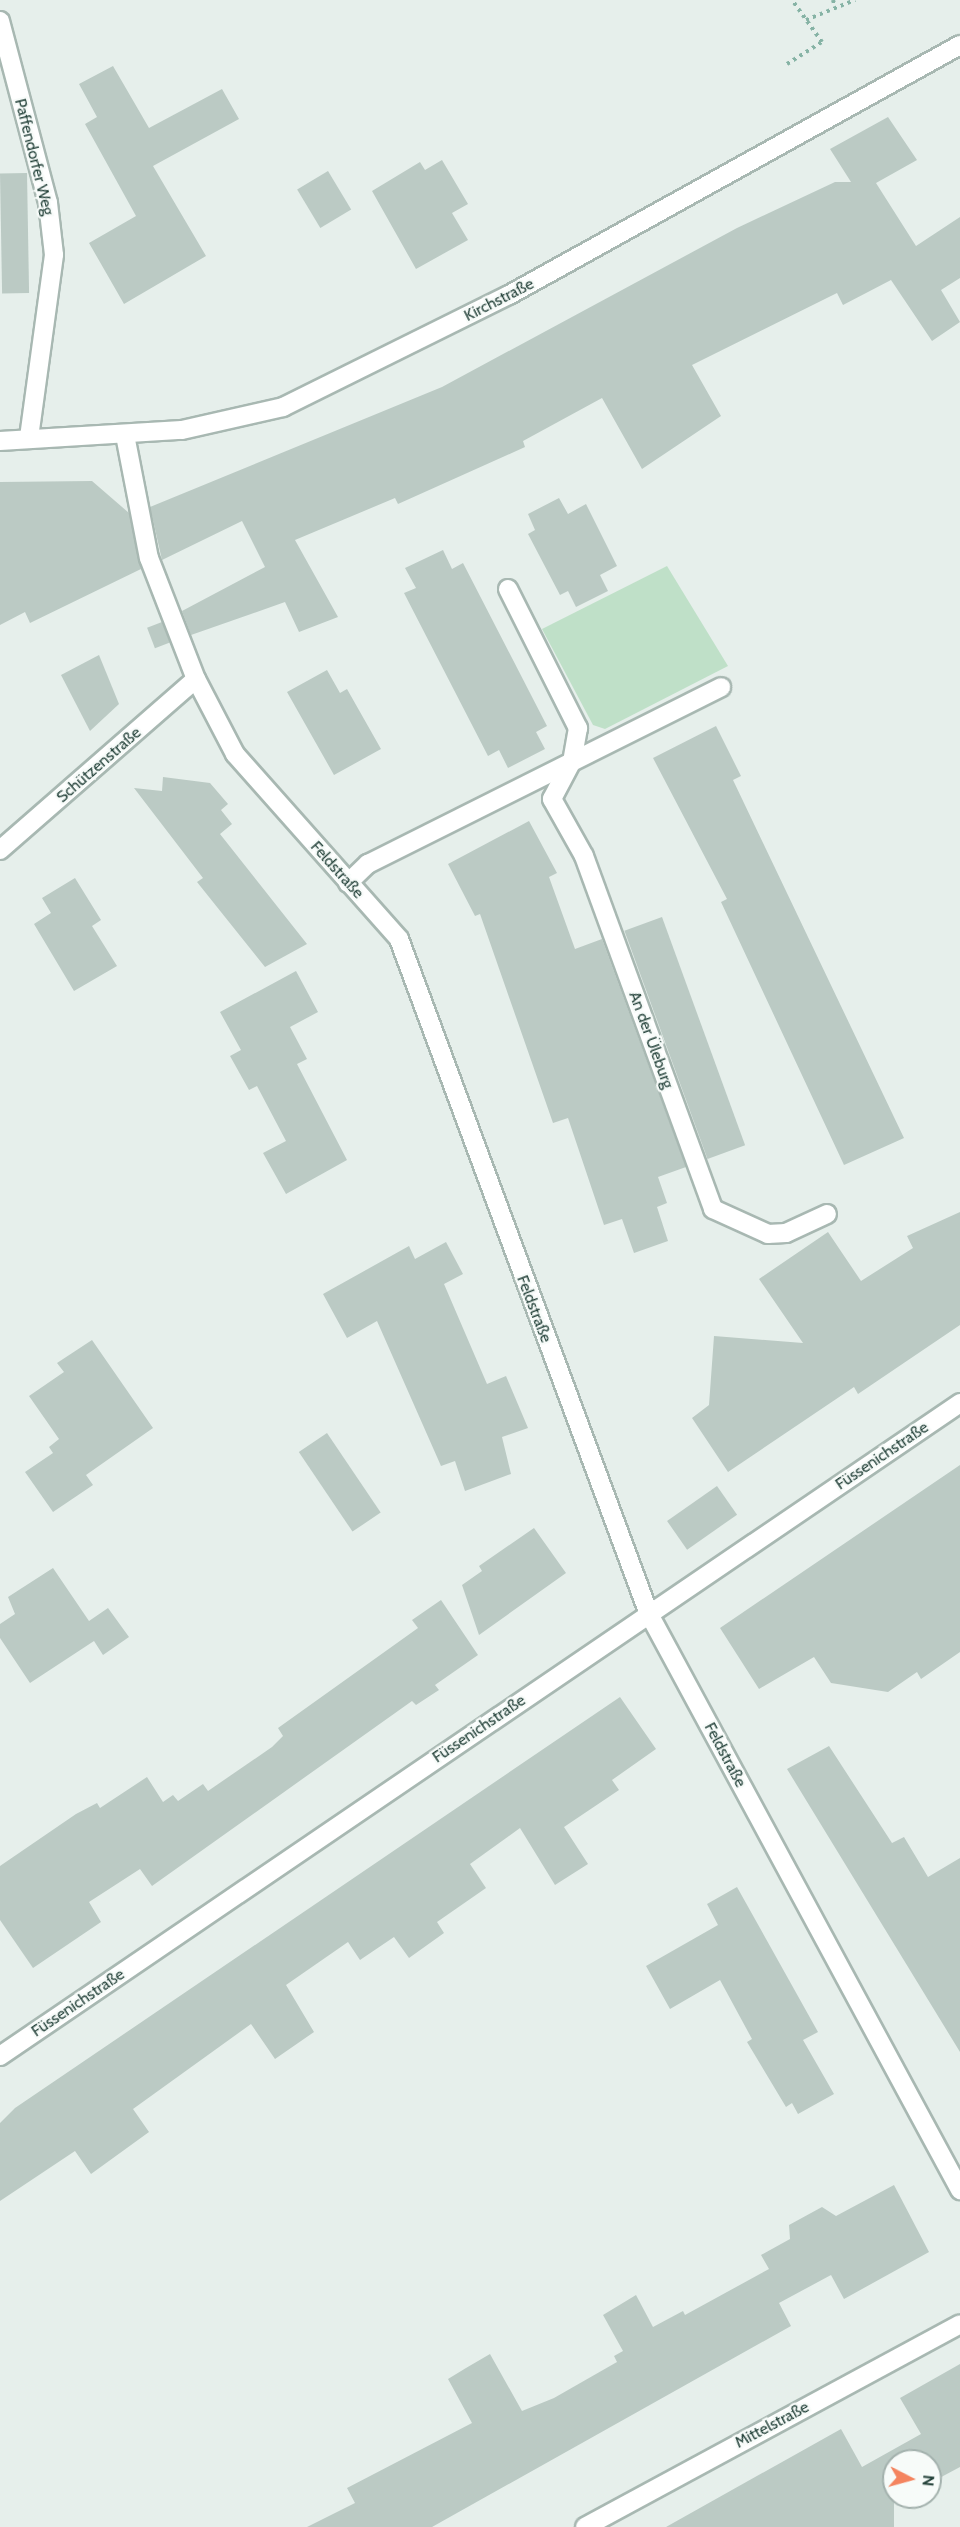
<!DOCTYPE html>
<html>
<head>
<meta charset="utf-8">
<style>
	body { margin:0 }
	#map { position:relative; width:960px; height:2527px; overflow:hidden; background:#e6efeb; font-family:Cabin,sans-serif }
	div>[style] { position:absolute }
	.green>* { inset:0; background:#bfe0c8 }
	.building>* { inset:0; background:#bbcac4; transform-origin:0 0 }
	.path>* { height:4px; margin-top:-2px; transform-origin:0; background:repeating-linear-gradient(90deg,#86b3a5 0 3px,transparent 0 7.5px) }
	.roads { filter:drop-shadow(2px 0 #a8b8b2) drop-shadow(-2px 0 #a8b8b2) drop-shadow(0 2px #a8b8b2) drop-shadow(0 -2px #a8b8b2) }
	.minor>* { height:18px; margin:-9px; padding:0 9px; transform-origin:9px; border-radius:9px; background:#fff }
	.secondary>* { height:18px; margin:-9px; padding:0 9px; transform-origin:9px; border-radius:9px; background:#fff }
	span { translate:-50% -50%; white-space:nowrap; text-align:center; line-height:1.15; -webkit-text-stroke:4.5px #f7fbf9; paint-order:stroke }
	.street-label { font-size:16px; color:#24423a }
	.north { position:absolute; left:882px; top:2449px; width:60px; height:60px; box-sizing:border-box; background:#f7fbf9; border:2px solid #a3b1ad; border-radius:50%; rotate:96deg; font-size:16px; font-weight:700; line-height:24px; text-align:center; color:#24423a }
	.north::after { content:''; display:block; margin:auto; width:21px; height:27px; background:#f4845f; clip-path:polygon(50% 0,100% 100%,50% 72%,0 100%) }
</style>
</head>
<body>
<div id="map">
	<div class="green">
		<div style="clip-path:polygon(667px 566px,728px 666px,605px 729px,593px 725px,542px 629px)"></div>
	</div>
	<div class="building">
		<div style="clip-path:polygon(113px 66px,149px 128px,222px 89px,239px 119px,153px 166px,206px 256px,124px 304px,89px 243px,136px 216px,85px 124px,97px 117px,79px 84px)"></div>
		<div style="clip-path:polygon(888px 117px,917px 160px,876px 183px,916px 246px,960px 217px,960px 278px,941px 290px,960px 322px,932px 341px,891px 280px,843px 305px,837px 293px,692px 365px,721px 416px,642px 469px,602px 398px,523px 441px,525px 447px,398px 504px,395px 498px,295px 540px,338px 617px,299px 632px,285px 602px,191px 635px,182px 611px,265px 567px,242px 521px,162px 560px,150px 507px,442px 387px,737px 228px,835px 182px,851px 182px,830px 149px)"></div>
		<div style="clip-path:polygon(442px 160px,468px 204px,452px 213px,468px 240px,416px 269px,372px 191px,420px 162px,425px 170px)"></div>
		<div style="left:328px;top:171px;width:45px;height:36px;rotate:59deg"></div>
		<div style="left:27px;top:173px;width:120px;height:27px;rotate:89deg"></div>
		<div style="clip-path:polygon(92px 481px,129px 513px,141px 569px,30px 623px,25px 612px,0 625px,0 482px)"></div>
		<div style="clip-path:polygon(559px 498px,568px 514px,586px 504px,617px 566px,600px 575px,608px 591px,576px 607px,568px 591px,560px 595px,528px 534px,535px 530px,528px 514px)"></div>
		<div style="clip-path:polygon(443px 550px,452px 569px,463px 563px,547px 726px,536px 732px,545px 749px,508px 768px,499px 750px,488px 756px,404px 593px,416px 588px,405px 568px)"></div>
		<div style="left:162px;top:622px;width:22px;height:16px;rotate:69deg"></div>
		<div style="clip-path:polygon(99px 655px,119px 704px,90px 731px,61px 675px)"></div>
		<div style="clip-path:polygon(327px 670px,340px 693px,347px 689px,381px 749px,334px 775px,287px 692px)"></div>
		<div style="clip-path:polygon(716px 726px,741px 776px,733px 780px,904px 1138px,844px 1165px,721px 902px,727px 899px,653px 758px)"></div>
		<div style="clip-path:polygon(163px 777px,210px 783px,228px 804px,221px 810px,232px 824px,220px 834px,307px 944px,265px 967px,197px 882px,203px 878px,134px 788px,162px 791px)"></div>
		<div style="clip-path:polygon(529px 821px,557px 873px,549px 877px,575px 949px,602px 939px,686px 1167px,658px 1177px,667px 1203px,657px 1207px,668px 1241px,634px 1253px,622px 1219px,604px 1225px,568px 1118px,553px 1123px,480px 914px,475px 916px,448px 864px)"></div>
		<div style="clip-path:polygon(75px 878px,101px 920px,92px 926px,117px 966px,74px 991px,34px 924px,51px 913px,42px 898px)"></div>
		<div style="left:662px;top:917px;width:243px;height:40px;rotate:70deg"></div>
		<div style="clip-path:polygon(296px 971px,318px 1012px,290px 1027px,307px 1059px,297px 1064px,347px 1160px,286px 1194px,263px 1153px,286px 1141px,257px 1086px,249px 1090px,230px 1056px,241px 1050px,220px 1012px)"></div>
		<div style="clip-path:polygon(960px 1212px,960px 1325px,858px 1394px,854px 1387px,728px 1472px,692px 1418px,709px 1405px,714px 1336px,803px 1343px,759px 1279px,828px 1232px,861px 1281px,913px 1248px,907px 1236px)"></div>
		<div style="clip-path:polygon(446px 1242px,463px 1274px,444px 1284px,487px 1384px,506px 1376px,528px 1428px,502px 1437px,511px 1474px,465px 1491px,455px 1461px,441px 1466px,377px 1321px,347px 1338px,323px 1294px,409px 1246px,415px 1259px)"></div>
		<div style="clip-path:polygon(92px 1340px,153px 1428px,86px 1475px,93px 1485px,53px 1512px,25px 1472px,53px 1453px,49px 1447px,59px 1439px,29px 1396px,64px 1372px,57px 1363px)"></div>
		<div style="left:327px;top:1433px;width:96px;height:34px;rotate:56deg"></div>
		<div style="clip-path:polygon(960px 1465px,960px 1652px,921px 1679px,917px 1672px,888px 1692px,831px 1683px,814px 1657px,759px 1689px,720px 1628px)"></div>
		<div style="left:717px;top:1486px;width:35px;height:61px;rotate:55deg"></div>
		<div style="clip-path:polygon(534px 1528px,566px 1573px,479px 1635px,462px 1585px,482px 1571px,479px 1566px)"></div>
		<div style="clip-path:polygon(53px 1568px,89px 1621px,108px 1608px,129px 1637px,103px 1655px,94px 1641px,30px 1683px,0 1638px,0 1624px,15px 1614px,8px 1597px)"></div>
		<div style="clip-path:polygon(441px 1600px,478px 1655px,435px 1685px,439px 1690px,416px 1705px,412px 1701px,152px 1886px,140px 1869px,89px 1902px,101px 1922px,33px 1968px,0 1920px,0 1866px,76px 1814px,97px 1803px,100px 1808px,147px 1777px,163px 1802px,173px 1795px,178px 1801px,203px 1784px,208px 1791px,272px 1747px,283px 1736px,278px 1728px,418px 1628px,412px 1620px)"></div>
		<div style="clip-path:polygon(620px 1697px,656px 1749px,612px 1780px,619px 1790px,564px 1827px,588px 1864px,555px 1885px,520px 1828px,470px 1864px,486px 1888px,437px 1922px,444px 1933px,409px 1958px,394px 1937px,360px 1960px,348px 1942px,286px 1985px,314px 2032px,275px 2059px,251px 2024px,133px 2109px,149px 2132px,91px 2174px,75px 2151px,0 2201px,0 2123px,15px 2108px)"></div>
		<div style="clip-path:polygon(829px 1746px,892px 1843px,904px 1837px,928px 1877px,960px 1858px,960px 2052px,787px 1769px)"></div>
		<div style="clip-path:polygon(737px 1887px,818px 2032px,803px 2040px,834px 2094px,798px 2114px,792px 2103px,786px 2107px,747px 2042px,752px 2039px,720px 1980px,670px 2009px,646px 1966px,718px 1925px,707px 1904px)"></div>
		<div style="clip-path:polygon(894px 2185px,929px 2252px,844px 2299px,831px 2275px,779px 2303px,791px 2326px,432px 2527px,307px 2527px,355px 2503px,347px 2488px,472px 2423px,448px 2379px,466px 2368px,490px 2354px,522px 2411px,554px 2398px,617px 2362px,614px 2356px,623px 2351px,603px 2315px,636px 2295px,653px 2327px,683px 2311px,685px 2315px,769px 2269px,761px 2255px,790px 2239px,789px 2225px,822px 2207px,836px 2216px)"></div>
		<div style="clip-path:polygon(960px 2364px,960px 2467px,930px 2483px,930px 2461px,894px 2461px,894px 2497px,904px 2497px,894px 2503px,894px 2527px,666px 2527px,841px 2429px,862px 2467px,921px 2434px,900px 2398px)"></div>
	</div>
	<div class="path">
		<div style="left:833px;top:0;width:7px;rotate:74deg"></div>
		<div style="left:806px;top:20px;width:53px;rotate:-22.2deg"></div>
		<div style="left:787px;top:64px;width:41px;rotate:-32.2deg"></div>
		<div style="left:822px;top:42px;width:52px;rotate:-125.5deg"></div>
	</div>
	<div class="roads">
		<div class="minor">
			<div style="left:0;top:21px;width:188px;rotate:75.2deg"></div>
			<div style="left:48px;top:203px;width:52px;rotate:83.4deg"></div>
			<div style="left:54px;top:255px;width:185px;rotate:97.8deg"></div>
			<div style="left:125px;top:435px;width:125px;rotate:79deg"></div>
			<div style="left:149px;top:558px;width:130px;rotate:68.8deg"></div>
			<div style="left:196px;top:679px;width:85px;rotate:62.5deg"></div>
			<div style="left:235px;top:754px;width:247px;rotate:48.4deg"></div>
			<div style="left:399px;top:939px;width:720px;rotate:69.68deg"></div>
			<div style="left:649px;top:1614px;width:655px;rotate:61.63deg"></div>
			<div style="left:508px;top:589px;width:156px;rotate:63.3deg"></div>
			<div style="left:578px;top:728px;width:34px;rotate:100deg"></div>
			<div style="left:572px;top:761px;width:43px;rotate:117.8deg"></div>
			<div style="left:552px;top:799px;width:65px;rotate:60.7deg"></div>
			<div style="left:584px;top:856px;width:376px;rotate:69.9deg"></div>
			<div style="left:713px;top:1209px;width:60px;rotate:24.4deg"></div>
			<div style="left:768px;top:1234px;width:18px;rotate:-3deg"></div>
			<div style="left:786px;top:1233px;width:45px;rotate:-24.9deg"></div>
			<div style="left:0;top:850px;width:260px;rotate:-41.1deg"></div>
			<div style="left:348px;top:883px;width:28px;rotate:-44deg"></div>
			<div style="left:368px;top:864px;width:395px;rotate:-26.6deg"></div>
			<div style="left:0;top:2056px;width:1161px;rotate:-34.22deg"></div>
			<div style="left:585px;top:2527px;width:426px;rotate:-28.4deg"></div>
		</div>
		<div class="secondary">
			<div style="left:0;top:441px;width:182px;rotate:-3.5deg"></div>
			<div style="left:182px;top:430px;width:104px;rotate:-12.8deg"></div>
			<div style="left:283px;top:407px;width:252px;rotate:-26.4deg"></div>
			<div style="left:509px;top:295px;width:516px;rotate:-29deg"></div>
		</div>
	</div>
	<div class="street-label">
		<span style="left:34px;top:157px;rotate:76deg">Paffendorfer Weg</span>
		<span style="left:499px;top:300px;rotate:-27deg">Kirchstraße</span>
		<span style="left:99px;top:765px;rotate:-41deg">Schützenstraße</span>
		<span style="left:337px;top:870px;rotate:48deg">Feldstraße</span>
		<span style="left:651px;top:1040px;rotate:70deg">An der Üleburg</span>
		<span style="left:534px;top:1309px;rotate:69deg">Feldstraße</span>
		<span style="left:882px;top:1456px;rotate:-34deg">Füssenichstraße</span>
		<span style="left:479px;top:1729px;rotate:-34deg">Füssenichstraße</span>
		<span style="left:725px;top:1755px;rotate:62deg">Feldstraße</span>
		<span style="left:78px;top:2003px;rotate:-34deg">Füssenichstraße</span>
		<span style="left:772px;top:2425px;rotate:-28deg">Mittelstraße</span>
	</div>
	<div class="north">N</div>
</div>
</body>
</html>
